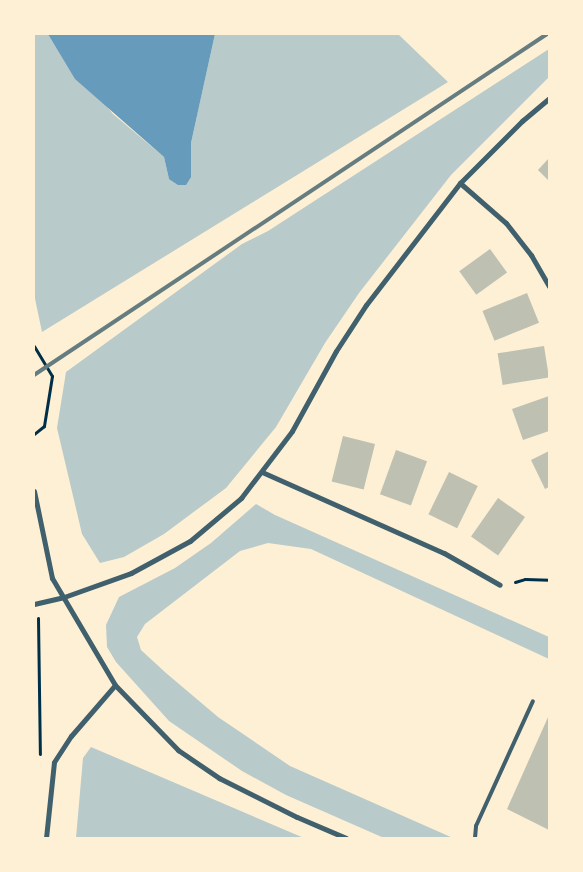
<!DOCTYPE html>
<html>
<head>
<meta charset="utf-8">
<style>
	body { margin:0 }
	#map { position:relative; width:583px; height:872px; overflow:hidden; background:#fdf0d5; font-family:"Public Sans",sans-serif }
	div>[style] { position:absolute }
	.green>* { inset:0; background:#b9caca }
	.water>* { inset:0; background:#669bbc }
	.building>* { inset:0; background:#bec0b2; transform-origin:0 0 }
	.path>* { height:3px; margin:-1.5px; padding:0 1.5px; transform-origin:1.5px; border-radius:1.5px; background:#003049 }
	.service>* { height:4px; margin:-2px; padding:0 2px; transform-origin:2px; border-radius:2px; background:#3f606c }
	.minor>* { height:5px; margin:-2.5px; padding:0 2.5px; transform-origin:2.5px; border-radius:2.5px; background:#3f606c }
	.rail>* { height:4px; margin:-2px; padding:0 2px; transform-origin:2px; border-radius:2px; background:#657d81 }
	span { translate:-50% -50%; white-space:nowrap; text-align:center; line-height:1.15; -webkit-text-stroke:4.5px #fdf0d5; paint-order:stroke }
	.frame { position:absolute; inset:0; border:35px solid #fdf0d5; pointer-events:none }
</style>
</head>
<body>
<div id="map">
	<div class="green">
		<div style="clip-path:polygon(34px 34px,48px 34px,113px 114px,164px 157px,169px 179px,191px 177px,191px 143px,215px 34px,398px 34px,448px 82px,42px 332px,34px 294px)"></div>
		<div style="clip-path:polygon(549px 49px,549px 77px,451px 175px,359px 293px,325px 343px,276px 427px,226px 488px,164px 534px,124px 557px,100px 563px,82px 534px,57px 428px,66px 372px,242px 244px,268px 231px)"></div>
		<div style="clip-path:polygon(256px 504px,275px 515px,549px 637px,549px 659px,311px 549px,268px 543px,240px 551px,145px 624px,137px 637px,141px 650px,166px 673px,218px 717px,290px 766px,453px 838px,384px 838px,286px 795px,242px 771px,169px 721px,116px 662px,107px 647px,106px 625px,119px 597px,175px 568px,211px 543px)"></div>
		<div style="clip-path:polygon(91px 747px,304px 838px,76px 838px,83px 758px)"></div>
	</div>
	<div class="water">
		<div style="clip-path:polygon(48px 34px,215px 34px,191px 143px,191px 177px,186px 185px,178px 185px,169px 179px,164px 157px,75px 79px)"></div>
	</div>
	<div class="building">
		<div style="clip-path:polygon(549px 158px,549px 181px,538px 170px)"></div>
		<div style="left:490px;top:249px;width:29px;height:38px;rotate:54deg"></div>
		<div style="left:527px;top:293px;width:32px;height:48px;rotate:68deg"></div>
		<div style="left:544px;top:346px;width:32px;height:47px;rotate:81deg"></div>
		<div style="clip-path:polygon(549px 396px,549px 431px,523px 440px,512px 409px)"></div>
		<div style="left:343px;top:436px;width:33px;height:47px;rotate:14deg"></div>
		<div style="left:396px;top:450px;width:33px;height:47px;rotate:20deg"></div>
		<div style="clip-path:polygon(549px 451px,549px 487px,545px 489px,531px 460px)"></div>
		<div style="left:449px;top:472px;width:32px;height:47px;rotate:26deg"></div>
		<div style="left:498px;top:498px;width:33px;height:47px;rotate:35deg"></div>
		<div style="clip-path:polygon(549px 715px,549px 830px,507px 809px)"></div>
	</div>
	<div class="path">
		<div style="left:34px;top:346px;width:35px;rotate:59deg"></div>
		<div style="left:52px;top:376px;width:51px;rotate:99.1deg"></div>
		<div style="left:44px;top:426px;width:13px;rotate:141deg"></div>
		<div style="left:515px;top:582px;width:10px;rotate:-17deg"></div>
		<div style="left:525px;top:579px;width:24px;rotate:2deg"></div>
		<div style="left:38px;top:618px;width:136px;rotate:89.2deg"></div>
	</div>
	<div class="service">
		<div style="left:475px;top:838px;width:12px;rotate:-85deg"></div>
		<div style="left:476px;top:826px;width:137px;rotate:-65.5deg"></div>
	</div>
	<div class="minor">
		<div style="left:460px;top:183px;width:61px;rotate:41deg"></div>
		<div style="left:506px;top:223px;width:41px;rotate:52deg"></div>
		<div style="left:531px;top:255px;width:36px;rotate:60deg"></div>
		<div style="left:262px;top:472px;width:199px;rotate:24deg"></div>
		<div style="left:444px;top:553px;width:64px;rotate:29.7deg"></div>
		<div style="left:34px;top:491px;width:89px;rotate:78.3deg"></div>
		<div style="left:52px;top:578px;width:124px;rotate:59.5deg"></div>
		<div style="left:115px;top:685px;width:91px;rotate:45.9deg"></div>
		<div style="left:178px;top:750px;width:50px;rotate:34.3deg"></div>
		<div style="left:219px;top:778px;width:87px;rotate:26.6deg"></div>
		<div style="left:297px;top:817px;width:53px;rotate:23.2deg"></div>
		<div style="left:34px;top:604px;width:31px;rotate:-13deg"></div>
		<div style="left:64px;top:597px;width:71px;rotate:-19.7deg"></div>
		<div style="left:131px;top:573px;width:67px;rotate:-28.5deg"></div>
		<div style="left:190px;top:541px;width:67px;rotate:-40.1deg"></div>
		<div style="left:241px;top:498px;width:84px;rotate:-52.7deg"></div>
		<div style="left:292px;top:431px;width:91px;rotate:-61.2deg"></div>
		<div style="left:336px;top:351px;width:55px;rotate:-56.9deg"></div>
		<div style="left:366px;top:305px;width:154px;rotate:-52.4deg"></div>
		<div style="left:460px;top:183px;width:88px;rotate:-45deg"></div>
		<div style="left:522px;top:121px;width:35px;rotate:-40deg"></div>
		<div style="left:46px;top:838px;width:76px;rotate:-84deg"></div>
		<div style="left:54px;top:762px;width:31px;rotate:-57deg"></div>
		<div style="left:71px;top:736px;width:67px;rotate:-49.2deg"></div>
	</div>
	<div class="rail">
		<div style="left:34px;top:375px;width:616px;rotate:-33.61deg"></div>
	</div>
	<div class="frame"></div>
</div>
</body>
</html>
